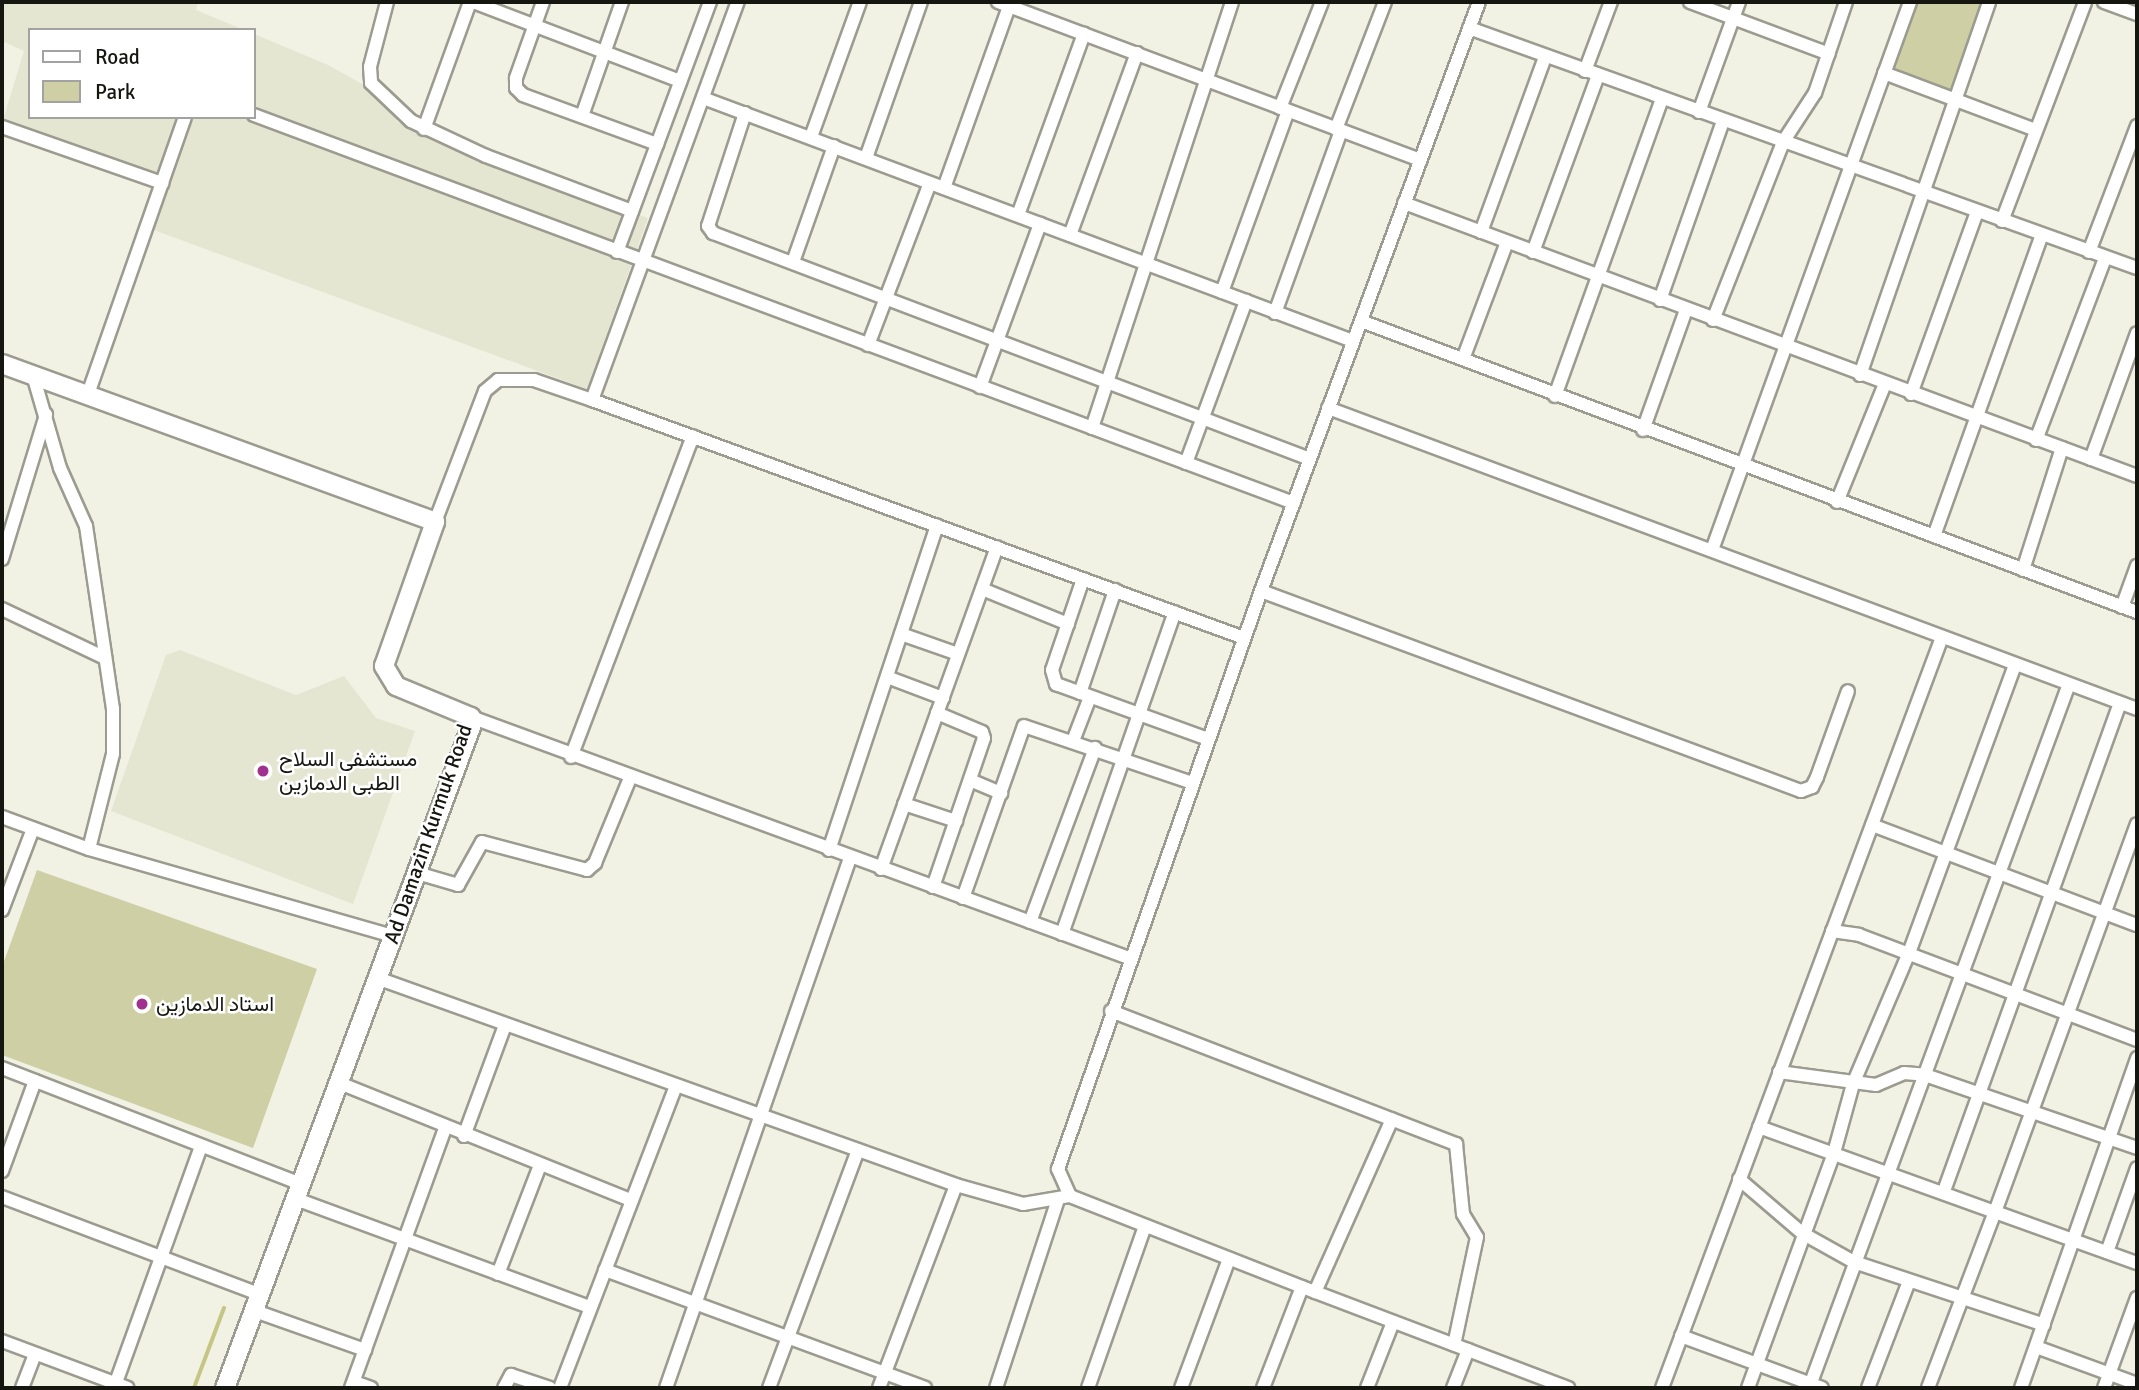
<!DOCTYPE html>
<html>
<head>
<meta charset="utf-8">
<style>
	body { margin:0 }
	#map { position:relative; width:2139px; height:1390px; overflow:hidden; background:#f1f1e4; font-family:Signika,Vazirmatn,sans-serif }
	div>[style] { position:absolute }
	.built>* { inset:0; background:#e5e6d1 }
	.green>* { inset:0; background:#cecfa5 }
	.stream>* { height:3.5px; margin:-1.75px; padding:0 1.75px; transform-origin:1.75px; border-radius:1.75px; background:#c5c584 }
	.roads { filter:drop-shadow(2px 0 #9b9b8f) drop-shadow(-2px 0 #9b9b8f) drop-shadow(0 2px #9b9b8f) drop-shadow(0 -2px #9b9b8f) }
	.minor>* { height:12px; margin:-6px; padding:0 6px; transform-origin:6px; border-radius:6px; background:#fff }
	.highway>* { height:18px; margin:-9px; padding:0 9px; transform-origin:9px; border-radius:9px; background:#fff }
	.dots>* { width:19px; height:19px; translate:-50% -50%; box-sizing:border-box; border:4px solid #fff; border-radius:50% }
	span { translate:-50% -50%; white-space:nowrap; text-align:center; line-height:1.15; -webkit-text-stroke:5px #fff; paint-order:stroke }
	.poi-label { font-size:21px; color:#161611 }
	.left { translate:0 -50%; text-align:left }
	.street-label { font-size:21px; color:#161611 }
	.frame { position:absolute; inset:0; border:4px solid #161611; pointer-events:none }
	.legend { position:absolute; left:28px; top:28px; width:228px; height:91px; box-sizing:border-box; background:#fff; border:2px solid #a2a2a0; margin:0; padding:9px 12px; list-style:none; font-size:21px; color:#161611 }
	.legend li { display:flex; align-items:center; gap:14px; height:35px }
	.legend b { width:35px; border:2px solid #a2a2a0 }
</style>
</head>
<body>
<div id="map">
	<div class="built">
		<div style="clip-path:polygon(2px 2px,198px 2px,196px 10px,244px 30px,30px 30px,30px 117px,254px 117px,254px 34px,328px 65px,400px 105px,396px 121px,423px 135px,648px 218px,587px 389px,151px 229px,167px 182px,3px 120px,24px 51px,2px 41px)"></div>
		<div style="clip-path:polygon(180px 650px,296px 695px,344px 676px,376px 718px,415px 731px,353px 904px,111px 811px,166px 655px)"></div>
	</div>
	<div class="green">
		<div style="clip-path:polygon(1914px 2px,1985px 2px,1952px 93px,1890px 71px)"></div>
		<div style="clip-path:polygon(37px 870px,317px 969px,253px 1148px,2px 1055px,2px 967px)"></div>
	</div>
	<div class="stream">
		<div style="left:194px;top:1388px;width:85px;rotate:-69.4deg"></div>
	</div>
	<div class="roads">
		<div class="minor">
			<div style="left:387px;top:2px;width:67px;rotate:104.7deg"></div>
			<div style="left:370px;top:67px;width:16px;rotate:86deg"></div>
			<div style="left:371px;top:83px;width:55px;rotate:43.5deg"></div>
			<div style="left:411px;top:121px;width:83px;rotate:25deg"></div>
			<div style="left:486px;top:156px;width:156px;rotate:20.6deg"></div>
			<div style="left:473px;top:2px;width:222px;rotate:20.9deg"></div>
			<div style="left:543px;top:2px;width:81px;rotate:109.6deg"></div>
			<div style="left:516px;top:78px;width:10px;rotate:90deg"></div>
			<div style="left:516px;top:88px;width:10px;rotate:45deg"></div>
			<div style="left:523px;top:95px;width:143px;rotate:20.1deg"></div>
			<div style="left:998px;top:2px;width:451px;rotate:20.5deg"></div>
			<div style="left:1690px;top:2px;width:148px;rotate:20.5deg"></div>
			<div style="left:2104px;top:2px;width:35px;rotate:20deg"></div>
			<div style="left:1469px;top:28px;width:710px;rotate:19.76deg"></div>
			<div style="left:1585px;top:71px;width:74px;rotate:-69.4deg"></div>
			<div style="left:1884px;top:73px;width:162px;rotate:20.6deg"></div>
			<div style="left:703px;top:98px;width:694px;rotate:20.5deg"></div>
			<div style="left:1280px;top:108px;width:114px;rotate:-68.4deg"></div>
			<div style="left:1699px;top:112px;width:117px;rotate:-70deg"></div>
			<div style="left:745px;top:113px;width:119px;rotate:108.1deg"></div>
			<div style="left:708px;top:226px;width:9px;rotate:54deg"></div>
			<div style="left:713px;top:233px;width:638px;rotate:20.73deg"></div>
			<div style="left:254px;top:115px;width:1110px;rotate:20.46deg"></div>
			<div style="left:582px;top:116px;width:121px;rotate:-70.7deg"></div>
			<div style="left:2px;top:127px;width:170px;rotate:19.3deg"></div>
			<div style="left:424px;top:129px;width:135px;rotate:-70.1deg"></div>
			<div style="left:1336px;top:129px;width:136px;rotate:-68.9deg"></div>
			<div style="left:811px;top:137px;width:144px;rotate:-70.1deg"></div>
			<div style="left:866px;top:158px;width:165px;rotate:-70.6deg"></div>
			<div style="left:944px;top:188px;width:193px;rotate:-70.3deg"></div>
			<div style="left:1404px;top:203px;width:782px;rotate:20.43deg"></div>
			<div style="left:1018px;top:215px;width:193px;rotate:-70deg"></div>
			<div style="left:2002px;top:221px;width:234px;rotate:-69.2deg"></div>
			<div style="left:1481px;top:232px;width:186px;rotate:-69.9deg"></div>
			<div style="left:1070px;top:235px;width:194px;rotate:-69.8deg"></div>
			<div style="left:617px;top:252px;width:267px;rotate:-69.6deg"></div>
			<div style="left:1533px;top:252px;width:189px;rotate:-69.8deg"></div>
			<div style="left:2089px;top:252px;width:135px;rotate:-69.1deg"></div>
			<div style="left:793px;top:262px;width:123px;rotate:-70.5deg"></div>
			<div style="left:1222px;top:292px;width:193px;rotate:-70deg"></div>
			<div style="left:1660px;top:300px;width:190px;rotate:-70.6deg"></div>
			<div style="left:1275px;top:313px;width:194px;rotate:-70.1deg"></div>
			<div style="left:1713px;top:320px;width:191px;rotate:-68.5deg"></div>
			<div style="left:1783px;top:142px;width:59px;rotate:-56.9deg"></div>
			<div style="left:1815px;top:93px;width:96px;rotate:-71.2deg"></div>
			<div style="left:1361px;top:321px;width:829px;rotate:20.56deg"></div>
			<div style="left:868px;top:345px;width:173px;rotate:-69.1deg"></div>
			<div style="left:1463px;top:359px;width:125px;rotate:-69.4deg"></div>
			<div style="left:33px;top:375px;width:97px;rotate:73.8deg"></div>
			<div style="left:60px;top:468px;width:64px;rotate:65.9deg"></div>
			<div style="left:86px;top:526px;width:185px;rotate:81.6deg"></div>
			<div style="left:113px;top:709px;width:45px;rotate:90deg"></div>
			<div style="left:113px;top:754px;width:98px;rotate:104.2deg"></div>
			<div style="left:1860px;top:375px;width:395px;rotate:-70.9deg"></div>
			<div style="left:980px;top:387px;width:174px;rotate:-69.8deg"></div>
			<div style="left:88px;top:394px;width:293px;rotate:-70.7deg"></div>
			<div style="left:1911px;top:394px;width:194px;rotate:-70.1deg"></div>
			<div style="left:1555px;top:396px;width:316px;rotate:-70.2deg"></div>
			<div style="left:592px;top:400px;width:694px;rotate:20.05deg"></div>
			<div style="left:1328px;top:408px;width:863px;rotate:20.41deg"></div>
			<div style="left:1092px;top:428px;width:448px;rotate:-71.8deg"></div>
			<div style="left:1643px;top:430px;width:127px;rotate:-70.3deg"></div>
			<div style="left:2036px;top:440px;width:195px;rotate:-69.2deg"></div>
			<div style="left:2091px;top:459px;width:134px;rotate:-69.9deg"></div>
			<div style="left:1186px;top:463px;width:173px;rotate:-69.7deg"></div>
			<div style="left:1837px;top:502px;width:127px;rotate:-67.9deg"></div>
			<div style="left:435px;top:522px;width:140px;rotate:-69.1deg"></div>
			<div style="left:485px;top:391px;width:17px;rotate:-40deg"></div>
			<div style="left:498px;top:380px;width:36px"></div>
			<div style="left:534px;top:380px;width:61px;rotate:19deg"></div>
			<div style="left:592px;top:400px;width:424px;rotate:-69.9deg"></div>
			<div style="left:1934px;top:536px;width:320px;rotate:-70.3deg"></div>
			<div style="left:1712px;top:550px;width:583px;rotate:-70.13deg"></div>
			<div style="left:2px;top:559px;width:151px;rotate:-73deg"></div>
			<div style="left:2023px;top:570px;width:128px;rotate:-72.3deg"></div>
			<div style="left:1083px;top:579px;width:96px;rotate:108.8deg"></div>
			<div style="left:1052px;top:670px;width:15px;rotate:74deg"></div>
			<div style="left:1056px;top:684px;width:162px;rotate:19.9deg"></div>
			<div style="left:982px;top:589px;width:93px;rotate:22.1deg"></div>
			<div style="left:1261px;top:591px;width:576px;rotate:20.32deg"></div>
			<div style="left:1801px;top:791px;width:12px;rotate:-20deg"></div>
			<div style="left:1812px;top:787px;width:11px;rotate:-63deg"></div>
			<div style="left:1817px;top:777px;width:91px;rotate:-70.2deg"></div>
			<div style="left:2122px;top:607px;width:44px;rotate:-69.9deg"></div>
			<div style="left:2px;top:609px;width:114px;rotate:25.4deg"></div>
			<div style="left:901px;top:634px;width:60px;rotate:19.3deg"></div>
			<div style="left:887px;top:677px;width:60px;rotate:20.6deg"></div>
			<div style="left:1080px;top:693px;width:109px;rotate:-71.2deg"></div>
			<div style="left:471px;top:717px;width:701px;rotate:20.12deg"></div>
			<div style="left:1073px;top:741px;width:47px;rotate:-68.9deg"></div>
			<div style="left:571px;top:757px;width:343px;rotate:-69.2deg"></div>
			<div style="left:970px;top:780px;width:34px;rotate:23deg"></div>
			<div style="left:904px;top:804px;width:55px;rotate:18.1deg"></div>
			<div style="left:2px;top:817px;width:93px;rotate:20.2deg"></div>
			<div style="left:89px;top:849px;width:315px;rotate:16deg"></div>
			<div style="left:1872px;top:825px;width:283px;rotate:20.7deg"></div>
			<div style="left:829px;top:850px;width:342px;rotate:-71.6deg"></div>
			<div style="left:881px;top:869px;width:342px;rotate:-70.2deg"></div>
			<div style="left:417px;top:873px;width:43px;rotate:16.3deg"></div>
			<div style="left:458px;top:885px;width:49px;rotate:-60.8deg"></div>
			<div style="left:482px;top:842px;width:109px;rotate:14.9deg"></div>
			<div style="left:587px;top:870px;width:11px;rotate:-41deg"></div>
			<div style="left:595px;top:863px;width:92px;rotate:-67.6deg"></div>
			<div style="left:933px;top:887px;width:157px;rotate:-71.1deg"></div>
			<div style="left:984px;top:738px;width:6px;rotate:-108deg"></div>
			<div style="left:982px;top:732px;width:49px;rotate:-157.1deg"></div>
			<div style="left:963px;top:898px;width:182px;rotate:-70.5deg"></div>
			<div style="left:1024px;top:726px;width:177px;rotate:18.7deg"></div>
			<div style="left:2px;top:910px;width:87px;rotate:-69.1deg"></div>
			<div style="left:1030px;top:922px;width:186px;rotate:-69.5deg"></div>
			<div style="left:1832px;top:931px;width:27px;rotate:8deg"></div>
			<div style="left:1859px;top:935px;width:297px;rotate:20.7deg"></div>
			<div style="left:1062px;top:934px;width:341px;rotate:-70.7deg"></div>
			<div style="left:377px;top:978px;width:615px;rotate:19.67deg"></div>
			<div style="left:956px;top:1185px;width:70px;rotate:15.8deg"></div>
			<div style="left:1023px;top:1204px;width:48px;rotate:-9.7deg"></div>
			<div style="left:1111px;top:1011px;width:370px;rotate:21.1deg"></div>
			<div style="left:1456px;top:1144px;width:70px;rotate:84.3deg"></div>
			<div style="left:1463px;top:1214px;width:27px;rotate:59deg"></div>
			<div style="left:1477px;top:1237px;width:110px;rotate:102deg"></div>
			<div style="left:2px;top:1068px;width:321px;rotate:21.2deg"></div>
			<div style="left:1779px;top:1072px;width:98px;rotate:7.6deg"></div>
			<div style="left:1876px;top:1085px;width:30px;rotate:-23deg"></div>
			<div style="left:1904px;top:1073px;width:21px;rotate:5deg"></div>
			<div style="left:1925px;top:1075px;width:224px;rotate:19deg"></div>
			<div style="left:337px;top:1082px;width:317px;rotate:21.9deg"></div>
			<div style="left:1759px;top:1127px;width:251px;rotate:19.8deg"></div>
			<div style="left:1995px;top:1212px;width:413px;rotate:-69.9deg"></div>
			<div style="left:464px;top:1136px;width:118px;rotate:-69.7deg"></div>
			<div style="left:2px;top:1171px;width:96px;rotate:-69.9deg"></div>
			<div style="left:1739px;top:1179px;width:83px;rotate:40.6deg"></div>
			<div style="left:1802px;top:1233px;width:60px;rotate:29.1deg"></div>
			<div style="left:1854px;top:1262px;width:200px;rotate:18.3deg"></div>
			<div style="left:1944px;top:1191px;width:519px;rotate:-70.17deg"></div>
			<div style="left:2px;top:1197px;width:277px;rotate:20.7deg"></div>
			<div style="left:296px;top:1199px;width:313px;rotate:20.2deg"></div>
			<div style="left:2107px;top:1252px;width:89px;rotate:-70.3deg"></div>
			<div style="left:605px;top:1270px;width:341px;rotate:20.2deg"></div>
			<div style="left:498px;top:1274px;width:117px;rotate:-68.9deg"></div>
			<div style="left:1302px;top:1287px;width:249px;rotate:-158.6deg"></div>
			<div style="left:1070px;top:1196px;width:30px;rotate:-114deg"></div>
			<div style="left:1058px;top:1169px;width:613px;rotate:-70.65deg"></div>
			<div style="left:1261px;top:591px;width:628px;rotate:-69.69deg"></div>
			<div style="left:1315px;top:1292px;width:189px;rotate:-66deg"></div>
			<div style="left:255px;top:1311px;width:117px;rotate:19.5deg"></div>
			<div style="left:1681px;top:1336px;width:150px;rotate:20.2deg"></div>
			<div style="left:2px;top:1341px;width:134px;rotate:20.5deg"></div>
			<div style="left:2036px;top:1347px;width:108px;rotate:20.1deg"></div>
			<div style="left:354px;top:1382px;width:18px;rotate:19deg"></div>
			<div style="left:22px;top:1388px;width:36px;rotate:-69deg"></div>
			<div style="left:114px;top:1388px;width:256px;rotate:-70.2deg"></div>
			<div style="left:351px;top:1388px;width:276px;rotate:-70.1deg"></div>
			<div style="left:504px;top:1388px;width:15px;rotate:-62deg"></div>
			<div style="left:511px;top:1375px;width:41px;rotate:18.4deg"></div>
			<div style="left:560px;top:1388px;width:324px;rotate:-69deg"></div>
			<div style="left:666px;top:1388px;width:561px;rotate:-70.85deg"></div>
			<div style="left:769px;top:1388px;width:254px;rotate:-69.5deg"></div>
			<div style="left:879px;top:1388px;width:217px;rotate:-69.2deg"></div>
			<div style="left:996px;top:1388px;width:199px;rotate:-71.8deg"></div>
			<div style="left:1088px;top:1388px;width:169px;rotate:-70.6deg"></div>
			<div style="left:1181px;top:1388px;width:138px;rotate:-69.6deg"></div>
			<div style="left:1263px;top:1388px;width:108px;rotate:-68.9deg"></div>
			<div style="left:1302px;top:1287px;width:285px;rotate:20.8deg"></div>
			<div style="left:1367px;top:1388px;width:71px;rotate:-68.5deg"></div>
			<div style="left:1453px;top:1388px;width:41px;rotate:-68.5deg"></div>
			<div style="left:1662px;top:1388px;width:801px;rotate:-69.55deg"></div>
			<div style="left:1748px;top:1388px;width:250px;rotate:-69.9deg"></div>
			<div style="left:1834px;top:1153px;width:72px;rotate:-74.6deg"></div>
			<div style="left:1853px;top:1084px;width:142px;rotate:-66.9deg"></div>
			<div style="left:1909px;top:953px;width:307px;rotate:-69.8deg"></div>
			<div style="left:1809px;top:1388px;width:750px;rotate:-69.73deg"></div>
			<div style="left:1868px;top:1388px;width:115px;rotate:-69deg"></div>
			<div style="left:1928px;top:1388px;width:188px;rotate:-69.2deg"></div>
			<div style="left:1995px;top:1212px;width:151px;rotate:19.8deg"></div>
			<div style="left:2021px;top:1388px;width:350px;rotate:-70.6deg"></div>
			<div style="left:2104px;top:1388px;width:96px;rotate:-69.9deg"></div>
		</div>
		<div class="highway">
			<div style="left:2px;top:364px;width:461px;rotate:20deg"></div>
			<div style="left:435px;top:522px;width:153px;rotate:109.5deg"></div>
			<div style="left:384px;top:666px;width:23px;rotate:59deg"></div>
			<div style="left:396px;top:686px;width:81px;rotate:22.5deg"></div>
			<div style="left:471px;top:717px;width:10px;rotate:90deg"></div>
			<div style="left:471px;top:727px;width:705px;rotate:110.41deg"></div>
		</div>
	</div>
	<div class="dots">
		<div style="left:263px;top:771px;background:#a1318e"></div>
		<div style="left:142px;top:1004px;background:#a1318e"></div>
	</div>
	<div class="poi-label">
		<span class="left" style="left:279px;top:771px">مستشفى السلاح<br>الطبى الدمازين</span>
		<span class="left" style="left:156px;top:1004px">استاد الدمازين</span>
	</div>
	<div class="street-label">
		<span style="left:428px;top:834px;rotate:-71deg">Ad Damazin Kurmuk Road</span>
	</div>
	<div class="frame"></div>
	<ul class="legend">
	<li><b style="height:9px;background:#fff"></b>Road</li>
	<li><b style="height:19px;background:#cecfa5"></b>Park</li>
	</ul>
</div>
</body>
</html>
